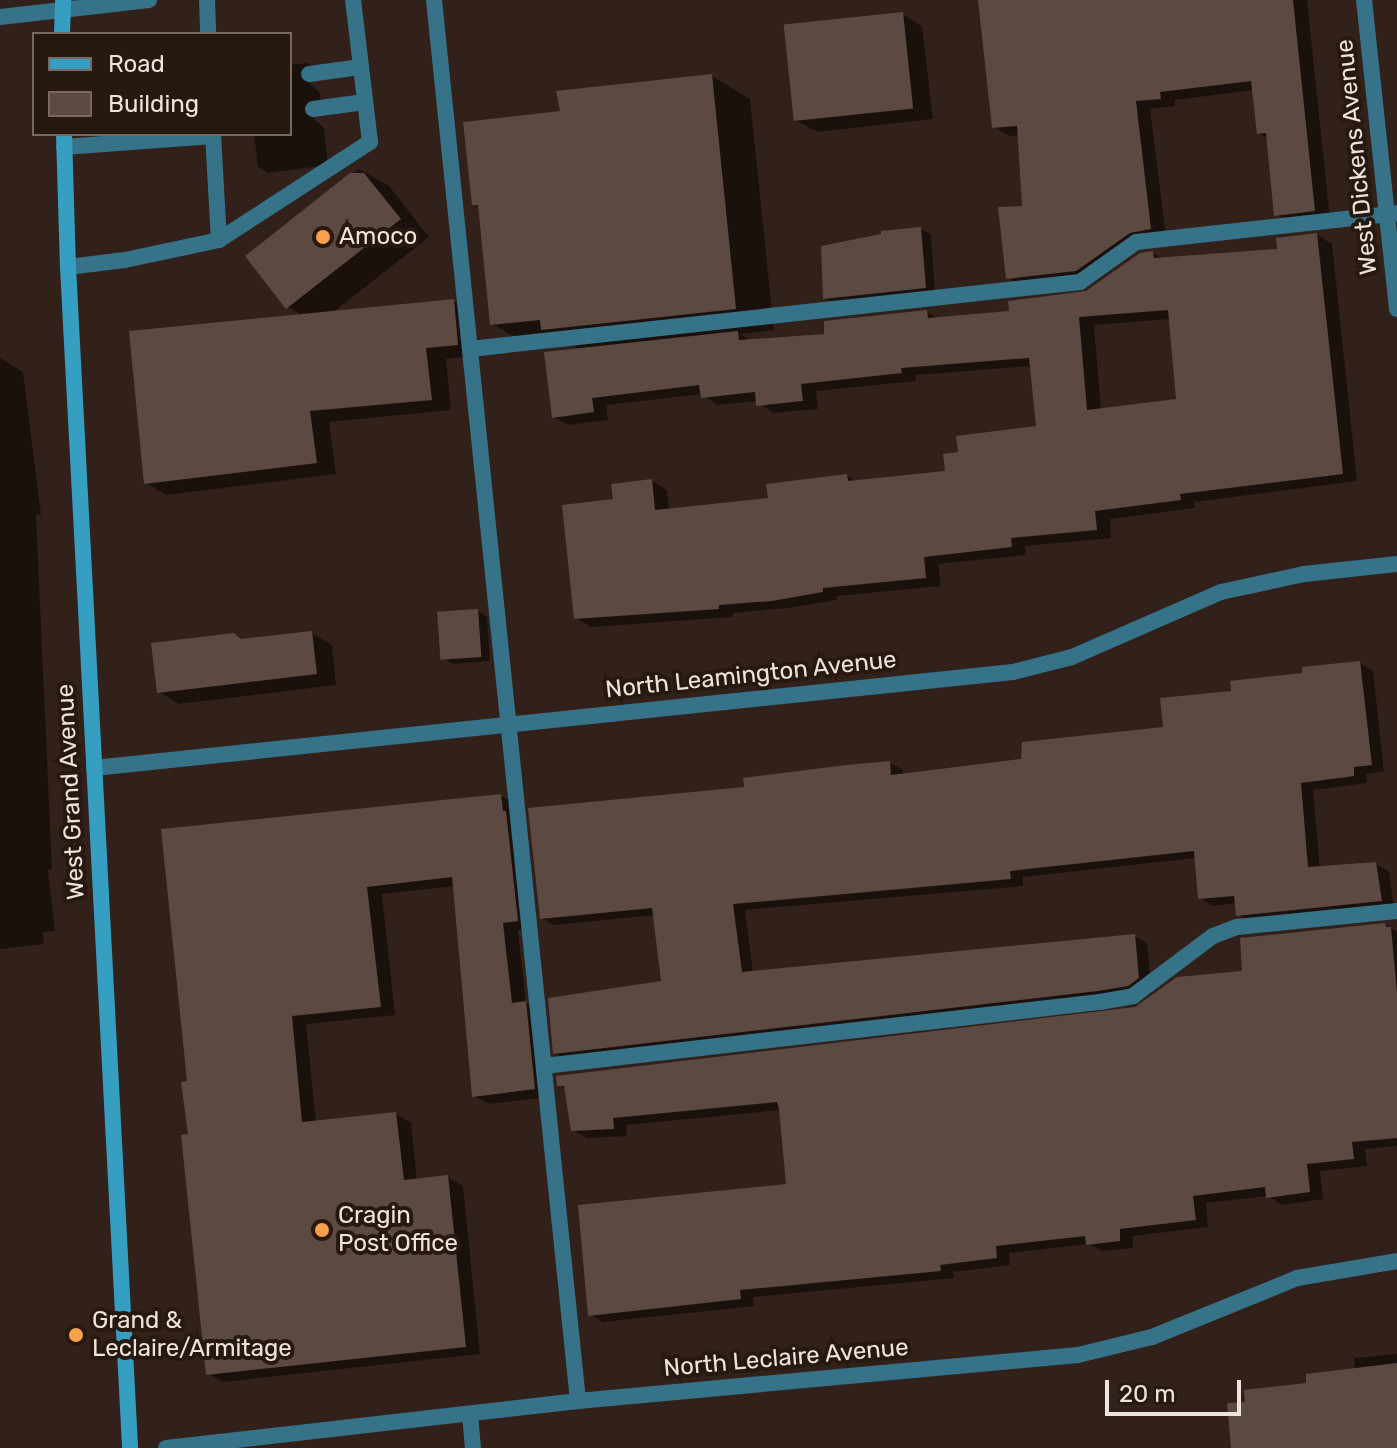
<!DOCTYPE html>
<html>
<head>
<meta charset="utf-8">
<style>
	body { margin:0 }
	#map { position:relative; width:1397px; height:1448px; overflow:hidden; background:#31211a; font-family:Rubik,sans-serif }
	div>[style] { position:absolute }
	.shadow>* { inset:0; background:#0007 }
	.building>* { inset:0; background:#5c4a42; transform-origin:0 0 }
	.service>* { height:16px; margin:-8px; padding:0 8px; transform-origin:8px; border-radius:8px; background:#377388 }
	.minor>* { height:16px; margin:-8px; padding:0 8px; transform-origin:8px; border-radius:8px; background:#377388 }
	.tertiary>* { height:16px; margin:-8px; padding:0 8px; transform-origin:8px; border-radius:8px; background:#377388 }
	.secondary>* { height:16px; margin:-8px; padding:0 8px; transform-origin:8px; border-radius:8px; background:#359ec1 }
	.dots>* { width:22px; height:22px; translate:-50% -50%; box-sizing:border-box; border:4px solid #271810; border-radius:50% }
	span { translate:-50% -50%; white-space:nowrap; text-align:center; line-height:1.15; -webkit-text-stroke:8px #271810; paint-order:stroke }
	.street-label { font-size:24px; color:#eee3dd }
	.poi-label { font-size:24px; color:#eee3dd }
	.left { translate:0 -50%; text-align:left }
	.legend { position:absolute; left:32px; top:32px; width:260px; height:104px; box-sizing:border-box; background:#271810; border:2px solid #776962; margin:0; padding:10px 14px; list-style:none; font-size:24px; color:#eee3dd }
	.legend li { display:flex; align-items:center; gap:16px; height:40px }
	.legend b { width:40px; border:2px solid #776962 }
	.scale { position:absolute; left:1105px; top:1380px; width:136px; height:36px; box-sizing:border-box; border:4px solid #eee3dd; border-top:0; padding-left:10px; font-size:24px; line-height:28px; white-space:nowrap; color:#eee3dd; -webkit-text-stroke:6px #271810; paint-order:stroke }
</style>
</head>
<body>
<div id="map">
	<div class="shadow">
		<div style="clip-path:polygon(980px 0,1307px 0,1330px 219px,1291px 223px,1276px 214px,1269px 139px,1259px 133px,1254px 90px,1175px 100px,1175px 106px,1150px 109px,1166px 237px,1145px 241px,1092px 279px,1023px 287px,1008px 278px,1024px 207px,1020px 135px,1009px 136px,994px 127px)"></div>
		<div style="clip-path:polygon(902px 14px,922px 26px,933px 119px,818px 132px,797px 121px)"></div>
		<div style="clip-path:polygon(307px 63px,316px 68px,307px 81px,320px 93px,321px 103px,311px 116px,324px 128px,328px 165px,268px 173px,258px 167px,254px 134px,290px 134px,290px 65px)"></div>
		<div style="clip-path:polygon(evenodd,712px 76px,750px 99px,774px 330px,740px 334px,752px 341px,826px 336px,927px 312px,939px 319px,1011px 313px,1086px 293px,1153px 253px,1164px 260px,1279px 250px,1317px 235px,1332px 244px,1357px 481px,1194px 502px,1195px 508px,1110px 519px,1111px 538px,1025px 546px,1026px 555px,938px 564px,941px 586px,837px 596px,837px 600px,788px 608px,733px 613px,733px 617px,591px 627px,576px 618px,615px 501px,652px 481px,667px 490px,669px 510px,770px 500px,847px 476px,857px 482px,947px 473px,960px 454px,1038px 427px,1032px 366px,915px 375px,916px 381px,816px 391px,818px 409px,773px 413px,757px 401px,717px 405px,702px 394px,606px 405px,608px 420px,568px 425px,553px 417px,580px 350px,567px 342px,531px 346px,492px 324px,481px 208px,474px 204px,562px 113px,712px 76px,1171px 319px,1178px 400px,1101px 410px,1094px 325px,1171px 319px)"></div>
		<div style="clip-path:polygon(359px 169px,389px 186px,429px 237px,332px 313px,453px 301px,474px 313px,478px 355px,446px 359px,451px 410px,329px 422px,336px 474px,166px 495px,146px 483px,303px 316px,288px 307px,248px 256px)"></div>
		<div style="clip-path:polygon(921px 229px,931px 235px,935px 293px,834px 304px,825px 298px,883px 236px)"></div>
		<div style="clip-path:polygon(0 358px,23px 372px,41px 514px,36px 515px,52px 869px,48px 870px,55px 931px,43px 932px,44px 944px,0 949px)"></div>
		<div style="clip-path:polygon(478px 611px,487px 617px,490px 661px,453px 664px,443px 658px)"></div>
		<div style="clip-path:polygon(312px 633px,332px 645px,336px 685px,179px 704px,159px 692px,243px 641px)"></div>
		<div style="clip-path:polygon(1360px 663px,1373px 671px,1384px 771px,1366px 774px,1367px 783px,1313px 790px,1320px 869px,1376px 864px,1389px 872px,1394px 908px,1251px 922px,1238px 915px,1236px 903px,1213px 906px,1200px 898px,1196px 858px,1023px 877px,1023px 886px,745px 910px,753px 973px,1134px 936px,1147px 943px,1151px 985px,1142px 992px,568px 1060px,555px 1053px,663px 983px,655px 915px,554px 925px,541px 918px,746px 789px,890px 763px,903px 770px,903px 776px,1023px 760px,1165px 729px,1234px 693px)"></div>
		<div style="clip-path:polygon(501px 796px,516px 805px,532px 929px,518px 930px,526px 1003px,541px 1012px,549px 1097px,489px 1104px,474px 1096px,455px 886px,382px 894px,395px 1015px,306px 1024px,316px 1122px,396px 1114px,411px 1123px,417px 1181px,448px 1177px,463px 1186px,480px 1354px,223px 1382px,208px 1374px,189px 1083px,163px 831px)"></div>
		<div style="clip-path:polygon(1385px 925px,1397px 932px,1397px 1146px,1365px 1149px,1367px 1166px,1320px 1171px,1323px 1199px,1282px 1205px,1268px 1196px,1206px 1203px,1208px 1227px,1133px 1236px,1133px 1248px,1102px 1251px,1089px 1244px,1009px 1253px,1010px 1265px,953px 1272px,954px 1278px,753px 1297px,754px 1306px,603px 1322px,589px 1314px,788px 1186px,781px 1110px,626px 1125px,627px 1136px,587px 1138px,573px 1130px,567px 1090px,559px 1085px,1136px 1009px)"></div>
		<div style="clip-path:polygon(1397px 1354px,1397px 1448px,1233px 1448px,1247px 1404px,1355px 1369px,1354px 1358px)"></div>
	</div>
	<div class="building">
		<div style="clip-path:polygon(978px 0,1293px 0,1315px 211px,1274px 216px,1266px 133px,1257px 134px,1251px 81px,1160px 92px,1161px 99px,1136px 101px,1151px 229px,1130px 233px,1076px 271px,1006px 279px,998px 207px,1022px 206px,1017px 126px,992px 128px)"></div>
		<div style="left:903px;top:12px;width:97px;height:120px;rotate:84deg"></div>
		<div style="clip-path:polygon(712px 74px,736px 309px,541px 330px,540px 320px,490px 325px,478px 205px,472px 205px,463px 122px,560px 111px,556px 91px)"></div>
		<div style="clip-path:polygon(350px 173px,364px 173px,401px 219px,286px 309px,245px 256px)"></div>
		<div style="clip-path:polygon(921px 227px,926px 288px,823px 299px,821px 246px,881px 234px,881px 231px)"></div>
		<div style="clip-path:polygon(evenodd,1317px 233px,1343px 474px,1180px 494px,1181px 500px,1095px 511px,1097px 530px,1011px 538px,1012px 547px,924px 557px,926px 578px,823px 588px,823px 592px,772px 601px,719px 605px,719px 609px,574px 619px,562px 505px,613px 499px,611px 484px,652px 479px,655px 510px,768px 498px,766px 484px,847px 474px,848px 481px,945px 471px,943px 454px,958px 452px,956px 436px,1036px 426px,1029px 358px,901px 368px,902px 373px,801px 384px,803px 401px,756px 406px,755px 392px,701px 398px,699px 385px,592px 398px,594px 412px,552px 418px,544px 352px,738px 331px,739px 340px,824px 334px,824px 321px,927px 310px,928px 318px,1009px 311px,1008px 301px,1086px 291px,1140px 253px,1153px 251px,1154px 258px,1277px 249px,1276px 238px,1317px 233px,1168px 310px,1176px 399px,1087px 410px,1079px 317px,1168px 310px)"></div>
		<div style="clip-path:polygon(454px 299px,458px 345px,426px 348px,432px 400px,310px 411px,317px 463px,144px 484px,129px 331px)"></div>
		<div style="left:478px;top:609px;width:48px;height:41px;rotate:86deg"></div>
		<div style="clip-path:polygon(312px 631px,317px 674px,157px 693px,151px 643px,234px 633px,241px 639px)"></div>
		<div style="clip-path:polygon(1360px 661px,1372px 765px,1354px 767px,1354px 776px,1301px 783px,1308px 867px,1376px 862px,1382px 901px,1236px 916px,1234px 896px,1198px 899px,1194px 851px,1010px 871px,1011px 879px,733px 904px,742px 972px,1135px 934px,1139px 978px,1128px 986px,1098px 991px,553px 1054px,548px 998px,661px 981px,652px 908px,540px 919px,528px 808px,744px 787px,743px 778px,846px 765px,890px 761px,891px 775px,1021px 759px,1022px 742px,1163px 727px,1160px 698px,1231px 691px,1230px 681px,1302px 673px,1302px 667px)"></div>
		<div style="clip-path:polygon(501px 794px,503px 811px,506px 811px,518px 921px,503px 923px,512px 1003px,526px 1001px,535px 1089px,472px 1097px,452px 877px,367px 887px,381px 1007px,292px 1016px,302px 1122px,396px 1112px,404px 1180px,448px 1175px,466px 1347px,206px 1375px,181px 1135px,188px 1134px,181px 1082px,187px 1081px,161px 829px)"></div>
		<div style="clip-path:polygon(1385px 923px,1386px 927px,1391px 927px,1397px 993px,1397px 1138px,1352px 1142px,1354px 1159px,1307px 1164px,1310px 1192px,1266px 1198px,1265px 1187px,1193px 1196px,1196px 1220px,1120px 1229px,1120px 1241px,1086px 1245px,1085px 1236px,996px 1246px,997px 1258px,940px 1265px,941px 1271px,740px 1290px,741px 1299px,588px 1316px,578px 1205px,786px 1184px,779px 1109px,777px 1102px,613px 1118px,614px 1129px,571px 1131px,564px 1086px,557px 1086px,556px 1076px,1135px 1007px,1177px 977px,1242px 971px,1240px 938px)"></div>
		<div style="clip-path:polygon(1397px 1363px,1397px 1448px,1231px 1448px,1227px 1403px,1245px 1402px,1244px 1390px,1306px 1383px,1306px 1374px)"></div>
	</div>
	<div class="service">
		<div style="left:207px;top:0;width:34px;rotate:88deg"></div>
		<div style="left:434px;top:0;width:1408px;rotate:84.13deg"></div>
		<div style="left:309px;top:74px;width:51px;rotate:-7.8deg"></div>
		<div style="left:313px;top:109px;width:52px;rotate:-7.7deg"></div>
		<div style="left:213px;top:134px;width:106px;rotate:86.8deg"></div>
		<div style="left:64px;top:147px;width:149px;rotate:-4.2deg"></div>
		<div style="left:68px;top:267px;width:57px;rotate:-7deg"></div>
		<div style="left:125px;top:260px;width:96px;rotate:-12deg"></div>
		<div style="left:219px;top:240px;width:180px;rotate:-33deg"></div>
		<div style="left:370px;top:142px;width:143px;rotate:-96.8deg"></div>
		<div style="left:470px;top:349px;width:614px;rotate:-6.27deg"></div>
		<div style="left:1080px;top:282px;width:69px;rotate:-35.5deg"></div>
		<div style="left:1136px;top:242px;width:263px;rotate:-6.3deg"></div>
		<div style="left:544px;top:1066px;width:560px;rotate:-6.57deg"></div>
		<div style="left:1100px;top:1002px;width:34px;rotate:-10deg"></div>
		<div style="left:1133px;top:996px;width:100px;rotate:-36.9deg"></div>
		<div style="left:1213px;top:936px;width:26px;rotate:-21deg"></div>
		<div style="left:1237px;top:927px;width:161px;rotate:-5.7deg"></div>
		<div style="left:470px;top:1414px;width:34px;rotate:85deg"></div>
	</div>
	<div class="minor">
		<div style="left:1364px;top:0;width:311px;rotate:83.9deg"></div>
		<div style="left:94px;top:768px;width:924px;rotate:-5.96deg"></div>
		<div style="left:1013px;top:672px;width:61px;rotate:-14.3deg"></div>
		<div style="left:1072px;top:657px;width:163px;rotate:-23.6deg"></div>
		<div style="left:1221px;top:592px;width:85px;rotate:-12.2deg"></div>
		<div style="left:1304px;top:574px;width:94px;rotate:-6.1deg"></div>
		<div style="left:166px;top:1448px;width:415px;rotate:-6.5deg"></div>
		<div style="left:578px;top:1401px;width:502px;rotate:-5.26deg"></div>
		<div style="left:1078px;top:1355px;width:76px;rotate:-13.7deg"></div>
		<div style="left:1152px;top:1337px;width:157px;rotate:-22.1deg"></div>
		<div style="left:1297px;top:1278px;width:101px;rotate:-9.6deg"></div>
	</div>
	<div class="tertiary">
		<div style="left:0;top:17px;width:150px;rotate:-6.5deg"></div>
	</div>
	<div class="secondary">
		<div style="left:62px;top:34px;width:34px;rotate:-88deg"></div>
		<div style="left:64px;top:134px;width:133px;rotate:88.3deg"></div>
		<div style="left:68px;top:267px;width:1183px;rotate:86.99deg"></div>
	</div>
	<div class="dots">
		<div style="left:323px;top:237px;background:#f9a04c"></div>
		<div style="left:322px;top:1230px;background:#f9a04c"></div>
		<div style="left:76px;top:1335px;background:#f9a04c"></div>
	</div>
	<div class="street-label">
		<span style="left:1357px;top:157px;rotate:-96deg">West Dickens Avenue</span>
		<span style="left:751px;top:675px;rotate:-6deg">North Leamington Avenue</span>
		<span style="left:71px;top:792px;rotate:-93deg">West Grand Avenue</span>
		<span style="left:786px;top:1358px;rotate:-5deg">North Leclaire Avenue</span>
	</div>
	<div class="poi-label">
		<span class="left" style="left:339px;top:237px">Amoco</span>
		<span class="left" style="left:338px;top:1230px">Cragin<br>Post Office</span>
		<span class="left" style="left:92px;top:1335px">Grand &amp;<br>Leclaire/Armitage</span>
	</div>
	<ul class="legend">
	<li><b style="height:10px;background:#359ec1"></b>Road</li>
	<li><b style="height:22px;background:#5c4a42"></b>Building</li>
	</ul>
	<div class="scale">20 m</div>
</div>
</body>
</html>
